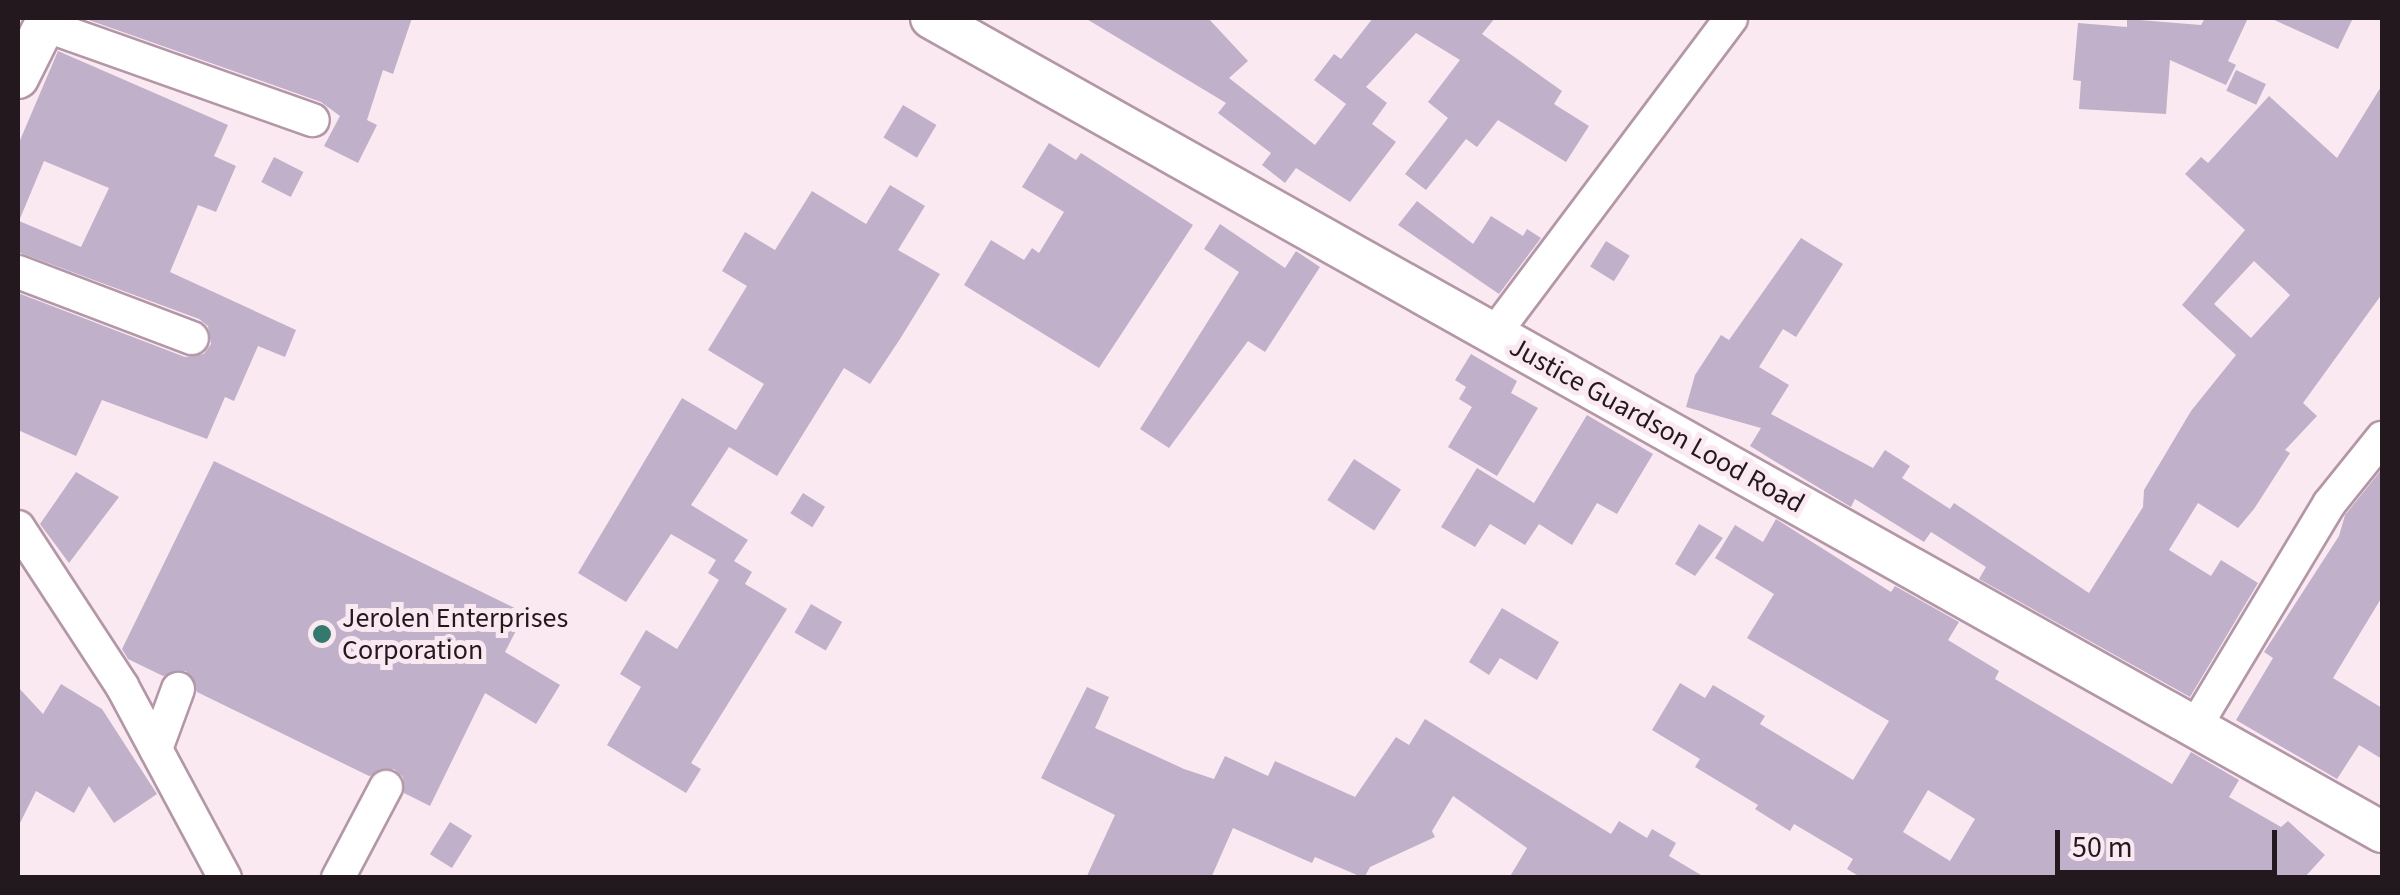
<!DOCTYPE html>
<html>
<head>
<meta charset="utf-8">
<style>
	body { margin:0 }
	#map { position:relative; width:2400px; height:895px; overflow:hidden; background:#fbe9f2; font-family:"Source Sans 3",sans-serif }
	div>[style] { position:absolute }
	.building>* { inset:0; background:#c0b0c9; transform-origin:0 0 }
	.roads { filter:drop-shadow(2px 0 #b497a6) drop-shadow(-2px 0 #b497a6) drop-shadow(0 2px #b497a6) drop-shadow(0 -2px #b497a6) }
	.minor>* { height:32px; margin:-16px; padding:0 16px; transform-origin:16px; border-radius:16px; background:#fff }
	.major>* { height:40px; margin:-20px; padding:0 20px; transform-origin:20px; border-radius:20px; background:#fff }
	.dots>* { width:28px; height:28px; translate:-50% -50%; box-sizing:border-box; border:5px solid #fbe9f2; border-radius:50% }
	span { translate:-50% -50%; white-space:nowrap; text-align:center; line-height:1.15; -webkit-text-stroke:10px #fbe9f2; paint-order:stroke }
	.street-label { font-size:28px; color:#23181e }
	.poi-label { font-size:28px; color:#23181e }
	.left { translate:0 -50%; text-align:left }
	.frame { position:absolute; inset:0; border:20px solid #23181e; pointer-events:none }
	.scale { position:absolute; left:2055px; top:830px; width:222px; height:45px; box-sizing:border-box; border:5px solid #23181e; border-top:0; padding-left:12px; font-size:30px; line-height:35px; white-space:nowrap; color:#23181e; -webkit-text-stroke:8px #fbe9f2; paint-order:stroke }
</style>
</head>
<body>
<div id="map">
	<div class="building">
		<div style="clip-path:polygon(83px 18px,412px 18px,393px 74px,383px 70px,367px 120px,377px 125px,358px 163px,324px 146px,340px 116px,321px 102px)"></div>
		<div style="clip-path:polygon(1085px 18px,1208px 18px,1248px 61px,1229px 78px,1315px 145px,1346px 104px,1314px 80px,1334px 54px,1341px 59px,1373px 18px,1495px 18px,1482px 34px,1562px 91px,1554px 104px,1589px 126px,1566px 162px,1498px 120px,1477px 147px,1466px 139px,1426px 190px,1405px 174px,1448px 118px,1428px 102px,1460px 60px,1416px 33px,1366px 87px,1387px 103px,1372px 124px,1396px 142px,1350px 202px,1296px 168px,1285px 183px,1262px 165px,1271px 153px,1218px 113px,1226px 103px)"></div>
		<div style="clip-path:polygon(2205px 18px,2248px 18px,2228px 61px,2236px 65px,2226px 85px,2170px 60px,2166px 114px,2079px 109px,2081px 81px,2073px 80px,2078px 23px,2127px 27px,2127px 19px,2201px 25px)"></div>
		<div style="clip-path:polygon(2270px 18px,2353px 18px,2338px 49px)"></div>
		<div style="clip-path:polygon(evenodd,58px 51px,228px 125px,214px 156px,236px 166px,216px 212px,198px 205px,170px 272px,296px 330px,285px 357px,258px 346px,234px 401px,225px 397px,207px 439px,102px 400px,76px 456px,18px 430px,18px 293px,185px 357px,204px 354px,211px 344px,208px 326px,199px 319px,18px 252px,18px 145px,58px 51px,44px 161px,109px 188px,81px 247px,19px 221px,44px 161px)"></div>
		<div style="left:2236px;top:70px;width:33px;height:23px;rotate:25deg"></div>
		<div style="clip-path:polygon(evenodd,2382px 85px,2382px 294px,2303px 403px,2317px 416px,2285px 450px,2290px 453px,2254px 509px,2238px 528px,2198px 503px,2169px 550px,2211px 576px,2221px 560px,2258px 583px,2190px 697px,1979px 579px,1986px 567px,1931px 532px,1924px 542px,1855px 499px,1851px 507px,1771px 459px,1750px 446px,1761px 428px,1686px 407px,1695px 375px,1721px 335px,1729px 340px,1801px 238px,1843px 264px,1796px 337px,1783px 329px,1759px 367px,1789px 385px,1771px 414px,1873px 468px,1885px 450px,1910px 466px,1902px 478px,1950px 509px,1954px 503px,2089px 593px,2143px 507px,2144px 490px,2191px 411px,2236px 355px,2182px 305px,2245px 230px,2185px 174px,2201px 157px,2208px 163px,2269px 96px,2337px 158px,2382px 85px,2254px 261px,2290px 295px,2251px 338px,2214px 304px,2254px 261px)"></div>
		<div style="left:903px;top:105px;width:39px;height:38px;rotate:31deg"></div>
		<div style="clip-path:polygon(1049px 143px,1076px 160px,1081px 153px,1193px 225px,1099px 368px,964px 285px,991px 240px,1024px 260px,1032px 248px,1039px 253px,1064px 212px,1022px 187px)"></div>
		<div style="left:274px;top:157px;width:33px;height:28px;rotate:27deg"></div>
		<div style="clip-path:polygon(890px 185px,925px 206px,898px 250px,940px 274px,900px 339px,870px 384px,844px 368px,777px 476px,729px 447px,691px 505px,748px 540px,734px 561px,752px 572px,745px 584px,787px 609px,691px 763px,701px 769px,686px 793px,607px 745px,641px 687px,620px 674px,646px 630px,677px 649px,719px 580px,708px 573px,716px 560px,671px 534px,626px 602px,578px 573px,682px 398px,736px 430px,764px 384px,708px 350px,747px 286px,722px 271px,745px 232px,775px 250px,812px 191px,866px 224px)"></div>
		<div style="clip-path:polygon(1417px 201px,1473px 244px,1491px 216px,1523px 236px,1527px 229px,1541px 238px,1499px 294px,1398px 225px)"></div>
		<div style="clip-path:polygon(1220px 224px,1285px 268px,1296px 251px,1320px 267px,1265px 352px,1248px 341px,1169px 448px,1140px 429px,1239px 272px,1204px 249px)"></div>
		<div style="left:1606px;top:241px;width:28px;height:30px;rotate:32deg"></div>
		<div style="clip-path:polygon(1471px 354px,1517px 381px,1511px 393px,1538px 408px,1497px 476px,1448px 447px,1472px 407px,1459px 399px,1466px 387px,1455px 380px)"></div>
		<div style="clip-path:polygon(1587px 415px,1653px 454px,1617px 514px,1597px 503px,1572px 545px,1539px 524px,1525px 545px,1490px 524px,1475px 547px,1441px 527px,1477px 468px,1534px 503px)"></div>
		<div style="left:1354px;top:459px;width:56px;height:49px;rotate:33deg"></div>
		<div style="clip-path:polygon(214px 461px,525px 613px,505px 652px,560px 685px,536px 724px,485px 693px,430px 806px,404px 793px,403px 777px,394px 769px,369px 776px,197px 692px,186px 671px,163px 676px,128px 659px,122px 649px)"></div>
		<div style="clip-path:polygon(2382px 469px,2382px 597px,2333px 678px,2382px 708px,2382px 759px,2359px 745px,2337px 779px,2236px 720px,2273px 658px,2264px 652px,2339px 536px,2345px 515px)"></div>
		<div style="clip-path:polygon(76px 472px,119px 497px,69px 563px,40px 524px)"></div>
		<div style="left:803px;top:493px;width:26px;height:24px;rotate:32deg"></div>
		<div style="clip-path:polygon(evenodd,1776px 519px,1891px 592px,1895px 586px,1959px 622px,1948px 640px,1999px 671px,1995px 679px,2172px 784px,2191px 752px,2239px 780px,2229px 797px,2281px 827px,2288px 821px,2325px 855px,2304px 878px,1862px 878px,1847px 869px,1853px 859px,1794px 824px,1790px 831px,1755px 809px,1758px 805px,1695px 767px,1700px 759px,1652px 730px,1680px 683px,1705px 698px,1713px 685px,1765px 716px,1760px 724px,1853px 780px,1889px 721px,1747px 638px,1774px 594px,1715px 558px,1735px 525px,1763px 542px,1776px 519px,1928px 790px,1975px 819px,1950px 861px,1903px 832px,1928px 790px)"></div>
		<div style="clip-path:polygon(1699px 524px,1723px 538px,1695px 576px,1675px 564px)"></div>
		<div style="left:811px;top:604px;width:36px;height:33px;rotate:30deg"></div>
		<div style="clip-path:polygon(1502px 608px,1559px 642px,1537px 680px,1500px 658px,1489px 675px,1469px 662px)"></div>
		<div style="clip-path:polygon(61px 684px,102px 709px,157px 794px,114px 823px,89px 786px,74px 813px,36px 791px,18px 827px,18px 687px,43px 714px)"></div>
		<div style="clip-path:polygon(1087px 687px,1109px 697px,1095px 728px,1184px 769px,1214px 779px,1225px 756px,1268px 776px,1275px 761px,1355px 797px,1396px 737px,1409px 745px,1425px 719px,1611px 834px,1619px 821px,1647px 838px,1652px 829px,1676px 843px,1669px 856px,1706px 878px,1509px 878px,1527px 848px,1453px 796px,1432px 831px,1435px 837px,1370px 867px,1364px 878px,1315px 857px,1312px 863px,1233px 828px,1211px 878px,1086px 878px,1115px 815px,1041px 778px)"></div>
		<div style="left:450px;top:822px;width:26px;height:38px;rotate:32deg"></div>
	</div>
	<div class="roads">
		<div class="minor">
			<div style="left:44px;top:25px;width:285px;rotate:19.5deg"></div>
			<div style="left:18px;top:272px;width:186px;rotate:20.8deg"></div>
			<div style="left:1494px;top:334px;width:395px;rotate:-53.1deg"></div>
			<div style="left:18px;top:527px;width:190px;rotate:56.8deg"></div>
			<div style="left:122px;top:686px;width:218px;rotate:61.8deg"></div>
			<div style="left:2195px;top:727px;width:260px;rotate:-59deg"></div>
			<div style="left:2329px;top:504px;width:85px;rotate:-51.2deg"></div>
			<div style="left:156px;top:749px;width:64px;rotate:-69.9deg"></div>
			<div style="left:338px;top:878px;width:103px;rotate:-62.2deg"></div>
		</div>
		<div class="major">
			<div style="left:931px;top:18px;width:1664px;rotate:29.29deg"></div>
			<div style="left:18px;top:78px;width:67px;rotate:-63.4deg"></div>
		</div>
	</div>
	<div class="dots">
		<div style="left:322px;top:634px;background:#33796e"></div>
	</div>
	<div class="street-label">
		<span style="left:1657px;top:425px;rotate:29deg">Justice Guardson Lood Road</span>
	</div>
	<div class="poi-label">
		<span class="left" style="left:342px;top:634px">Jerolen Enterprises<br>Corporation</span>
	</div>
	<div class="frame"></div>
	<div class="scale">50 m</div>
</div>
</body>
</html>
